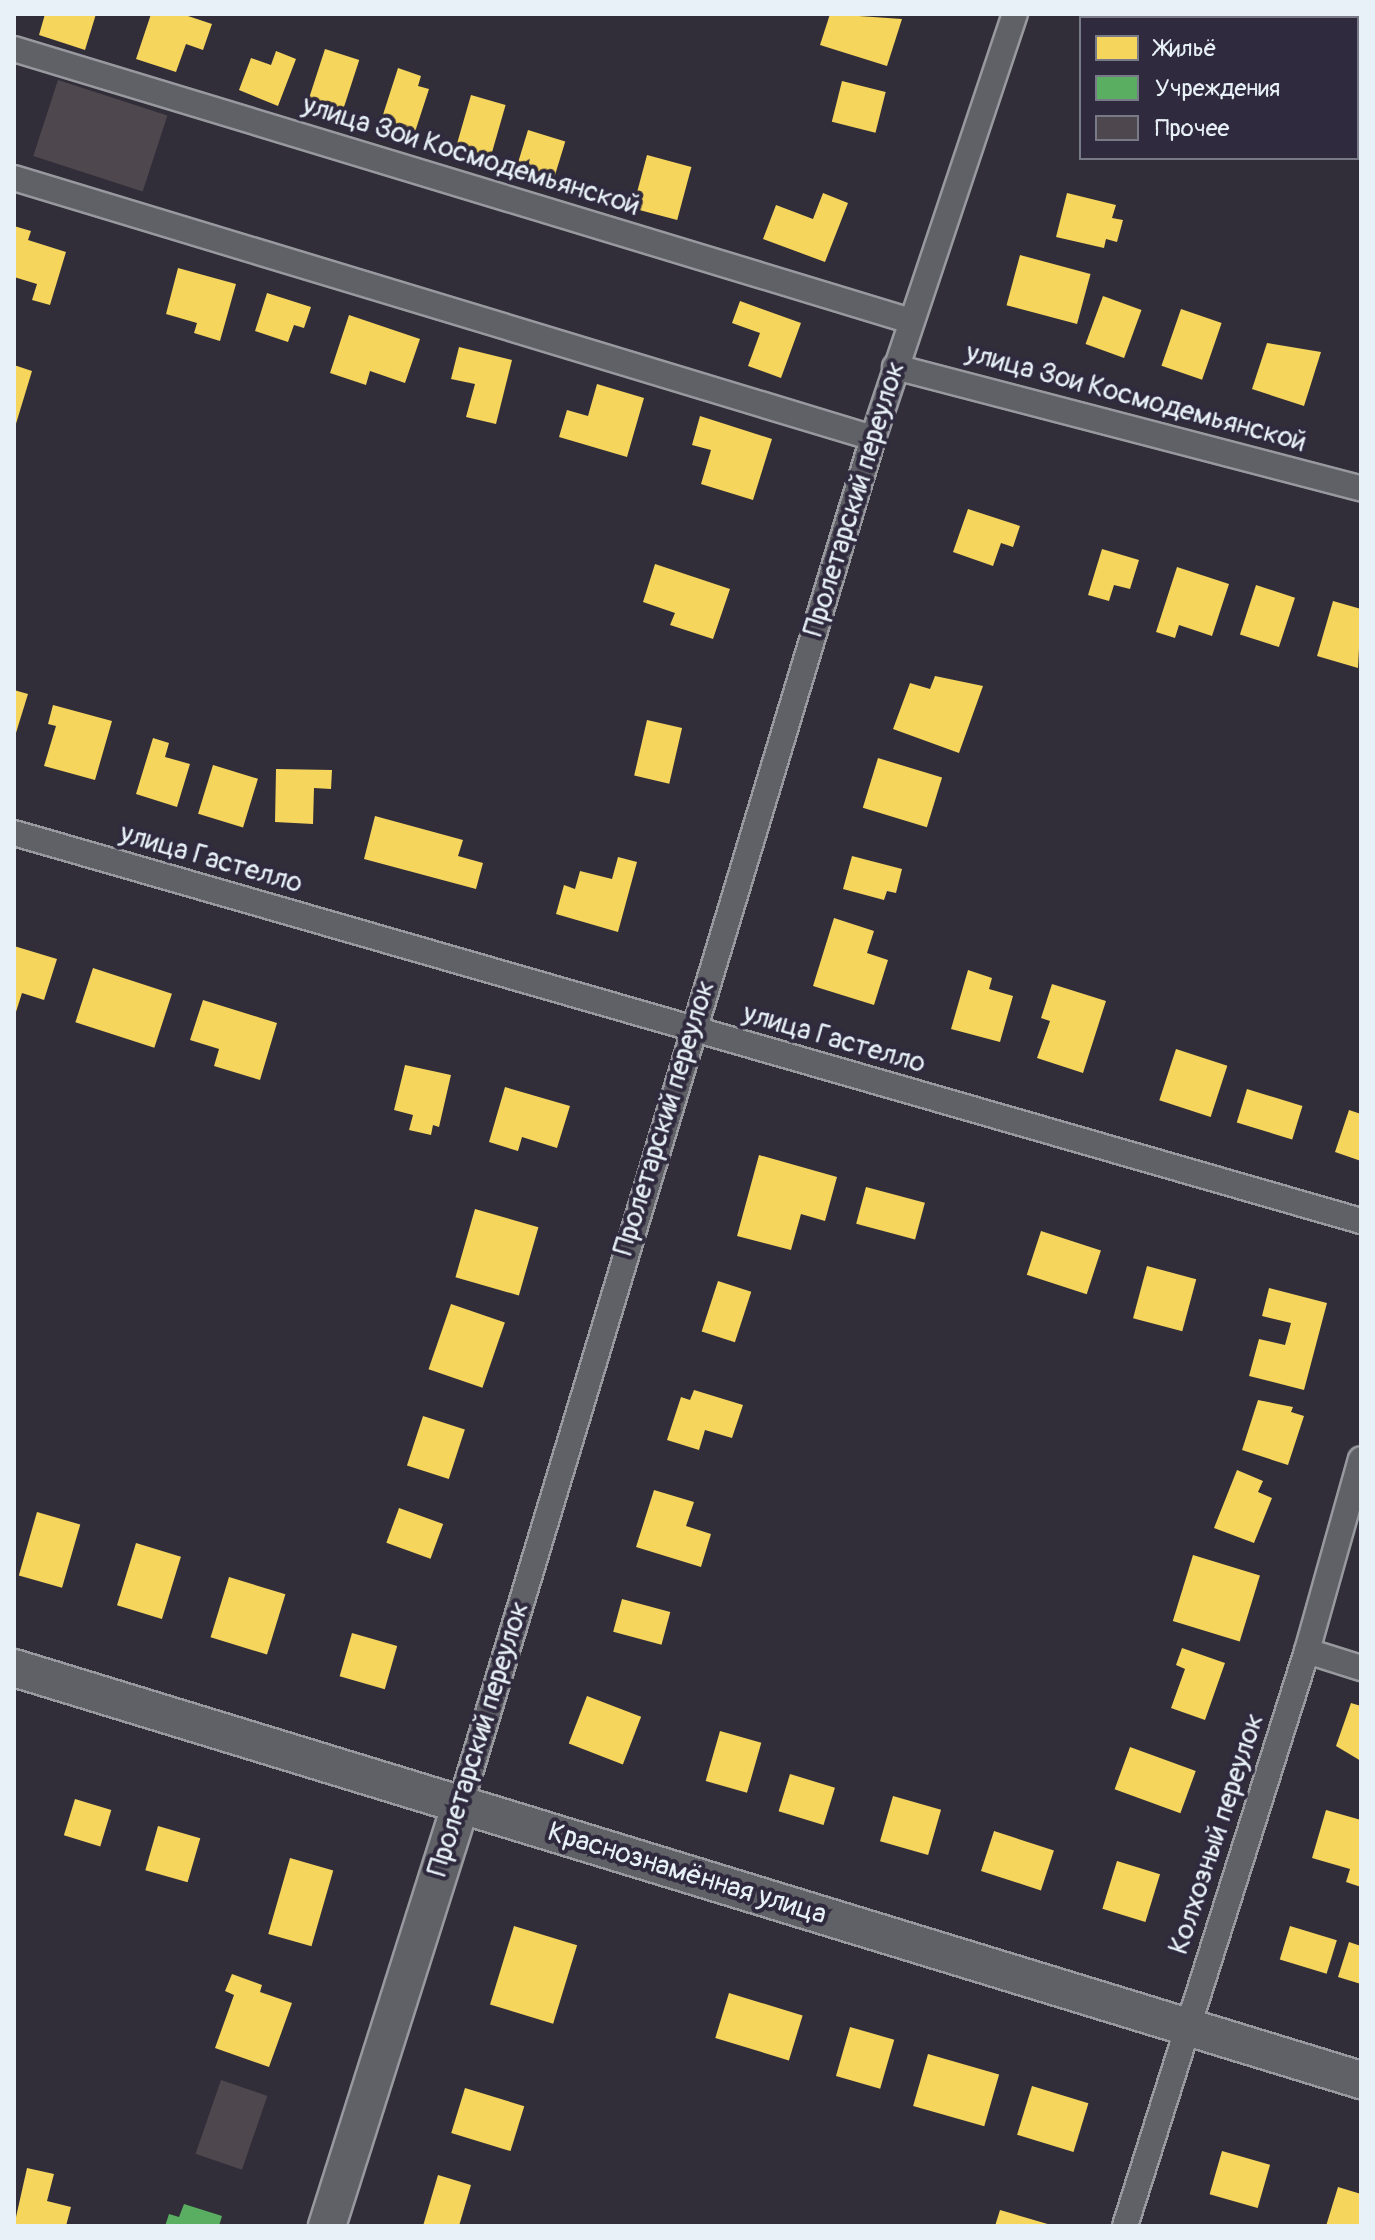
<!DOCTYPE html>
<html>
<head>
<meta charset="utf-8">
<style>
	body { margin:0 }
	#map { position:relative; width:1375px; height:2240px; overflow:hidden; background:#312e39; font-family:Pangolin,sans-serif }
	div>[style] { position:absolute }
	.homes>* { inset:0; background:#f6d55c; transform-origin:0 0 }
	.public>* { inset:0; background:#5aae61 }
	.building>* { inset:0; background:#4e474e; transform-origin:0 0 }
	.roads { filter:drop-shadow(2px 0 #98999f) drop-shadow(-2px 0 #98999f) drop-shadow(0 2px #98999f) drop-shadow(0 -2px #98999f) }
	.street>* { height:24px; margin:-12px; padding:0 12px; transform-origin:12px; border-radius:12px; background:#606067 }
	.secondary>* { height:36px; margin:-18px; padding:0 18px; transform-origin:18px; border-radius:18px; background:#606067 }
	span { translate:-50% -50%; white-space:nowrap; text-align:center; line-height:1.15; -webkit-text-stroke:8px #2f2a3d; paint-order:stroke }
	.street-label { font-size:28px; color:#e8f1f8 }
	.frame { position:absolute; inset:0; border:16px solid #e8f1f8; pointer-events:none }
	.legend { position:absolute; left:1079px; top:16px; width:280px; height:144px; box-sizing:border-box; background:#2f2a3d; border:2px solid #797a88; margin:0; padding:10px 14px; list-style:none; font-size:24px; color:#e8f1f8 }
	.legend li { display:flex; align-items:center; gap:16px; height:40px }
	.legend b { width:40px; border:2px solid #797a88 }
</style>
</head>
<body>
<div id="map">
	<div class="homes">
		<div style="clip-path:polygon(45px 14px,96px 14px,85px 50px,39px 35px)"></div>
		<div style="clip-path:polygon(151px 14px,182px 14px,212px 24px,203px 50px,186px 44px,176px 72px,136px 59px)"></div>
		<div style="clip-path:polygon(830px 14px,902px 19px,887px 66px,820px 45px)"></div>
		<div style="clip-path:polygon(1107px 14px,1179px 14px,1106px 18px)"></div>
		<div style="left:325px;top:49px;width:36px;height:62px;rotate:18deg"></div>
		<div style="clip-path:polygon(276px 51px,296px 59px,278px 106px,239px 90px,251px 58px,271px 65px)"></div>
		<div style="clip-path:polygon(398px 68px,421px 76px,418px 86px,429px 89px,414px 135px,380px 124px)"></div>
		<div style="left:842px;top:81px;width:45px;height:42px;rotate:14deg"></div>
		<div style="left:471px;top:95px;width:36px;height:57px;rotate:16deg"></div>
		<div style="left:528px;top:130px;width:39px;height:41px;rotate:17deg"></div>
		<div style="left:647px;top:155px;width:46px;height:55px;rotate:15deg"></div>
		<div style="clip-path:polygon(823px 193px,848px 203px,825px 262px,763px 239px,776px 205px,813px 219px)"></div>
		<div style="clip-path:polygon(1067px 193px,1116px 205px,1112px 218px,1123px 220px,1117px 242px,1106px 239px,1104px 248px,1056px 237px)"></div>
		<div style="clip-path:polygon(14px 226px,31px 231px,28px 240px,66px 252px,50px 305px,32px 300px,37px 284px,14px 277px)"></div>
		<div style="left:1020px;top:255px;width:73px;height:52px;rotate:15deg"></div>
		<div style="clip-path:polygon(178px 268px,236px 284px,220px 341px,194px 333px,197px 323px,166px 314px)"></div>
		<div style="clip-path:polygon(267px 293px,311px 307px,304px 328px,294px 325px,288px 342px,255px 331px)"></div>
		<div style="left:1103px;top:296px;width:41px;height:51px;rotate:20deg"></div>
		<div style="clip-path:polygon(740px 301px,801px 323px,781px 378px,748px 366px,760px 333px,732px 323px)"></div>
		<div style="left:1181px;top:309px;width:43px;height:60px;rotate:19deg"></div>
		<div style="clip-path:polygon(349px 315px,420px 339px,405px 383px,370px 371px,366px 385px,330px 373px)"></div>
		<div style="clip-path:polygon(1267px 343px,1321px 352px,1304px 406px,1252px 389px)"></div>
		<div style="clip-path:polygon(459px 347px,512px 360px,496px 424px,466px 417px,475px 384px,451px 379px)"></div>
		<div style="clip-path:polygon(14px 365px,32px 371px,15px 427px,14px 427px)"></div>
		<div style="clip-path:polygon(597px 384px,644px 398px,627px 457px,559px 437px,567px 410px,588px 416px)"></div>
		<div style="clip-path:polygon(700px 416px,772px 439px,753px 500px,701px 484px,711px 450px,692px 445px)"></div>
		<div style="clip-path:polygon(968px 509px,1020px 526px,1013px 547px,1001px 543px,993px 566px,953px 552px)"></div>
		<div style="clip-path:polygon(1102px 549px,1139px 560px,1130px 589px,1114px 585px,1109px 601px,1088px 595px)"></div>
		<div style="clip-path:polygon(655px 564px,730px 589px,713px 639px,670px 625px,675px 613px,643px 602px)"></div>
		<div style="clip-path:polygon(1177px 567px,1229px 584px,1212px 636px,1179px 625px,1175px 638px,1156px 632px)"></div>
		<div style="left:1256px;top:585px;width:41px;height:52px;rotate:18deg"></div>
		<div style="clip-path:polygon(1333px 601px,1361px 609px,1358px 668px,1317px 656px)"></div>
		<div style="clip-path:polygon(935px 676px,983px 686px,959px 753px,893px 729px,910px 683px,930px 689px)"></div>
		<div style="clip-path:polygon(14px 690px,28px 694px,15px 736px,14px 736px)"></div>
		<div style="clip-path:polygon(53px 705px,112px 721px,95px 780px,44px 766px,56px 726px,48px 724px)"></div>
		<div style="left:647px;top:720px;width:36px;height:57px;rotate:13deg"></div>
		<div style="clip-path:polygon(153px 738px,169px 743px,165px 757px,190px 764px,177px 807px,136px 794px)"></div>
		<div style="left:878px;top:758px;width:67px;height:52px;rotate:17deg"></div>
		<div style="left:213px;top:765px;width:47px;height:51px;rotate:17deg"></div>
		<div style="clip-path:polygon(276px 769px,332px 770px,331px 789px,314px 788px,313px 824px,275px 822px)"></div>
		<div style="clip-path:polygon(375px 816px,463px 840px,458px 856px,483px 863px,476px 889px,364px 859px)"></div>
		<div style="clip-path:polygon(852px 856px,902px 869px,896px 893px,887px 891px,884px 900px,843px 889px)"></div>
		<div style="clip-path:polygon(618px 857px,637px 862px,618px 932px,556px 914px,564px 885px,575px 889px,580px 871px,612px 879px)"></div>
		<div style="clip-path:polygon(834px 918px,874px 931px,867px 953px,888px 960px,874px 1005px,813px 986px)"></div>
		<div style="clip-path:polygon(14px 946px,57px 959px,44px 1000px,22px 993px,15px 1015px)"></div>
		<div style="left:93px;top:968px;width:83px;height:57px;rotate:18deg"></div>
		<div style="clip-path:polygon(968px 970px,992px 978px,989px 989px,1013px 996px,1000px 1042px,951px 1029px)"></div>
		<div style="clip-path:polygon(1052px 984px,1106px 1001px,1083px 1073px,1037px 1058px,1050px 1021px,1041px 1018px)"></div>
		<div style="clip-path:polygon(203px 1000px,277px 1023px,260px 1080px,214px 1066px,219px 1049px,190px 1040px)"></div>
		<div style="left:1176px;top:1049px;width:54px;height:54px;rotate:18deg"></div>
		<div style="clip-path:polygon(405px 1065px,451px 1075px,439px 1127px,433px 1125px,431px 1135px,409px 1130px,413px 1115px,394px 1110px)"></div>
		<div style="clip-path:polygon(505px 1087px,570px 1106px,557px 1148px,522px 1137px,518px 1151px,489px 1142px)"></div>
		<div style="left:1247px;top:1089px;width:58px;height:35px;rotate:17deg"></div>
		<div style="clip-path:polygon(1349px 1110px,1361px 1114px,1361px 1161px,1335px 1152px)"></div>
		<div style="clip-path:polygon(759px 1155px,837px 1177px,825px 1221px,801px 1214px,791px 1250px,737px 1236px)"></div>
		<div style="left:866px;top:1187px;width:61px;height:38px;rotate:15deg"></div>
		<div style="left:475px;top:1209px;width:66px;height:71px;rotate:16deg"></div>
		<div style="left:1041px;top:1231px;width:63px;height:46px;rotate:18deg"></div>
		<div style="left:1147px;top:1266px;width:51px;height:54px;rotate:15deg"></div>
		<div style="left:718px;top:1281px;width:35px;height:53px;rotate:18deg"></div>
		<div style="clip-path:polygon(1269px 1288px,1327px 1303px,1304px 1390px,1249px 1376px,1259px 1339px,1285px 1345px,1291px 1323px,1262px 1316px)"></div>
		<div style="left:451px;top:1304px;width:57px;height:69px;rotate:19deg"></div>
		<div style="clip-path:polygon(694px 1390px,743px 1405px,732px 1438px,705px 1430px,699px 1450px,667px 1440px,681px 1397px,690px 1400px)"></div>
		<div style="clip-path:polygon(1258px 1400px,1293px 1407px,1291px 1412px,1304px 1416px,1288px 1465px,1242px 1450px)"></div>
		<div style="left:423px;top:1416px;width:44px;height:52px;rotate:18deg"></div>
		<div style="clip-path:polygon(1237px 1470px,1263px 1481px,1258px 1492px,1272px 1498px,1254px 1543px,1214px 1528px)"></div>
		<div style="clip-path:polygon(654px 1490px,694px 1502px,686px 1526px,711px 1534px,701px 1567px,636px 1547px)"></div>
		<div style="left:399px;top:1508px;width:47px;height:37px;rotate:20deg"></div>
		<div style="left:37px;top:1512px;width:45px;height:66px;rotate:16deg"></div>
		<div style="left:136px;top:1543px;width:47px;height:65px;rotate:17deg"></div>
		<div style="left:1193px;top:1555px;width:70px;height:69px;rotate:17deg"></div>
		<div style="left:229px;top:1577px;width:59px;height:63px;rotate:17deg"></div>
		<div style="left:622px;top:1599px;width:50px;height:34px;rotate:15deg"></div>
		<div style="left:352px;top:1633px;width:47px;height:45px;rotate:16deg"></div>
		<div style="clip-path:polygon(1182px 1648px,1225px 1663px,1205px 1720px,1171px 1708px,1185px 1669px,1176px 1665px)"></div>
		<div style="left:587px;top:1696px;width:58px;height:51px;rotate:21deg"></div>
		<div style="clip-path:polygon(1351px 1703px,1361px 1706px,1361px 1761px,1336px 1746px)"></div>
		<div style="left:720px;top:1731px;width:43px;height:52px;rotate:16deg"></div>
		<div style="left:1130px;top:1747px;width:70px;height:45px;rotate:20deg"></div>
		<div style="left:790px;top:1774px;width:47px;height:39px;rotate:17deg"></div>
		<div style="left:893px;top:1796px;width:50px;height:47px;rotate:16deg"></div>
		<div style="left:75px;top:1799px;width:38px;height:38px;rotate:17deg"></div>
		<div style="clip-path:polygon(1326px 1810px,1361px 1820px,1361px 1887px,1346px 1882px,1350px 1869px,1312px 1858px)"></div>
		<div style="left:158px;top:1826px;width:44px;height:46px;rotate:16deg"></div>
		<div style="left:994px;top:1831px;width:63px;height:42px;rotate:18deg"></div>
		<div style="left:290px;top:1858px;width:45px;height:79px;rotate:16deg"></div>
		<div style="left:1117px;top:1861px;width:45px;height:50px;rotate:17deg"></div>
		<div style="left:514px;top:1926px;width:66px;height:82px;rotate:17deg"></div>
		<div style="left:1290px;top:1926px;width:49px;height:35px;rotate:17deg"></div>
		<div style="clip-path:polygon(1349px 1942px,1361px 1946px,1361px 1984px,1338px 1977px)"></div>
		<div style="clip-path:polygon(232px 1974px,262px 1985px,260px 1992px,292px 2003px,269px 2067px,215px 2048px,234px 1995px,225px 1991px)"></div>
		<div style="left:729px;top:1993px;width:77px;height:47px;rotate:17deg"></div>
		<div style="left:850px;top:2027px;width:46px;height:51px;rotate:16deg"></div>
		<div style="left:928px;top:2054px;width:74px;height:54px;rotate:16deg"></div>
		<div style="left:1032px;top:2086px;width:59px;height:51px;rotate:17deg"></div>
		<div style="left:465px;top:2088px;width:62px;height:47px;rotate:17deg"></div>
		<div style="left:1222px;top:2151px;width:50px;height:45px;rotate:16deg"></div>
		<div style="clip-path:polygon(27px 2168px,54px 2174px,47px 2201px,71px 2207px,66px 2226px,14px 2226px)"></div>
		<div style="clip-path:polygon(438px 2175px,471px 2185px,459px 2226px,423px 2226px)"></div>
		<div style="clip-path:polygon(1338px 2187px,1361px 2194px,1361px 2226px,1326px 2226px)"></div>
		<div style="clip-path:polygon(1000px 2210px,1051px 2225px,1051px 2226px,995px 2226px)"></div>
	</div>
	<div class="public">
		<div style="clip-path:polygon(184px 2204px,222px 2216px,219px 2226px,165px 2226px,169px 2214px,179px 2217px)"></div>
	</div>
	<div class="building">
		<div style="left:58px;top:80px;width:115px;height:80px;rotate:18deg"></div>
		<div style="left:221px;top:2080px;width:49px;height:78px;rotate:19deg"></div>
	</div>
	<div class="roads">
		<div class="street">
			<div style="left:14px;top:49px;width:937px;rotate:16.87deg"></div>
			<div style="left:14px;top:178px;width:897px;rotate:16.84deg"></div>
			<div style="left:895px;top:367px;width:481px;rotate:14.6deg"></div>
			<div style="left:14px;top:833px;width:1402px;rotate:16.07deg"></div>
			<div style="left:1307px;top:1651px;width:57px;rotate:17.5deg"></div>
			<div style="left:460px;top:1806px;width:1429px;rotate:-73.2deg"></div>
			<div style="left:873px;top:438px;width:447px;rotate:-71.5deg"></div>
			<div style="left:1125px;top:2226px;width:603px;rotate:-72.44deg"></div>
			<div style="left:1307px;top:1651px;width:199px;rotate:-74.3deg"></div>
		</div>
		<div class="secondary">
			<div style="left:14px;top:1668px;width:1409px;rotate:17.01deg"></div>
			<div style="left:327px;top:2226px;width:441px;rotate:-72.4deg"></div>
		</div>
	</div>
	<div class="street-label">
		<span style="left:471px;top:156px;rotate:17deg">улица Зои Космодемьянской</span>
		<span style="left:1136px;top:398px;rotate:15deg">улица Зои Космодемьянской</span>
		<span style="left:855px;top:499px;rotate:-73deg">Пролетарский переулок</span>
		<span style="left:211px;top:859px;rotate:16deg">улица Гастелло</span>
		<span style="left:834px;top:1039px;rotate:16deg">улица Гастелло</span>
		<span style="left:665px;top:1118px;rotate:-73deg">Пролетарский переулок</span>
		<span style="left:479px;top:1739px;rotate:-73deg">Пролетарский переулок</span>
		<span style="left:1217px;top:1834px;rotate:-72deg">Колхозный переулок</span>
		<span style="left:687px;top:1874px;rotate:17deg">Краснознамённая улица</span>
	</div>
	<div class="frame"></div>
	<ul class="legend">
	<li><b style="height:22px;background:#f6d55c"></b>Жильё</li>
	<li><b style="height:22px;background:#5aae61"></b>Учреждения</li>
	<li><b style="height:22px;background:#4e474e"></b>Прочее</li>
	</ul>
</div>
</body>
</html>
